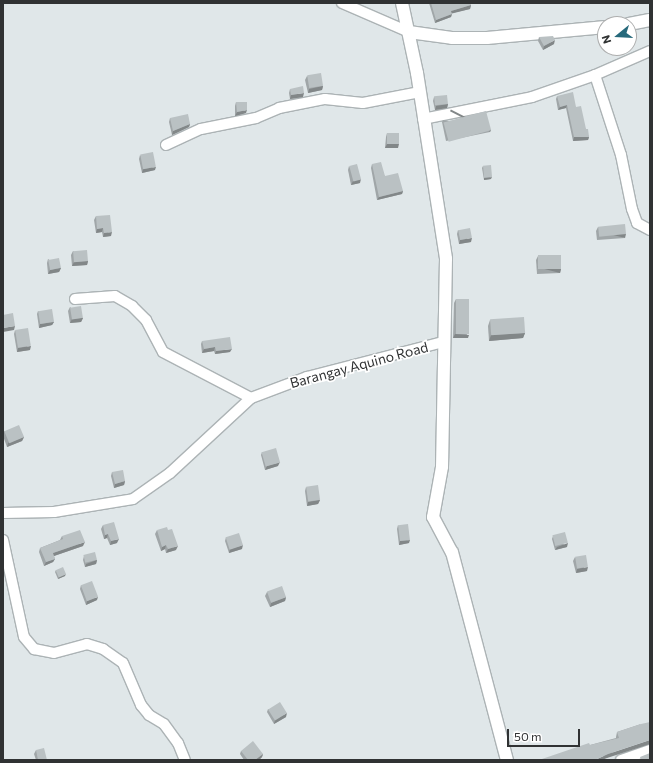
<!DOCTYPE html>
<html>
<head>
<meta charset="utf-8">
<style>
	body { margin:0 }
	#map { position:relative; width:653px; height:763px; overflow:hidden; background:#e0e7e9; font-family:Commissioner,sans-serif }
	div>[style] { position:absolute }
	.roads { filter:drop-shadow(1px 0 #acb3b5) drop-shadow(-1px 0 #acb3b5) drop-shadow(0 1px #acb3b5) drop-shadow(0 -1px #acb3b5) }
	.minor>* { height:10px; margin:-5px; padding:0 5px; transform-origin:5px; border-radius:5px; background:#fff }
	.tertiary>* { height:12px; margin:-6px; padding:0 6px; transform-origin:6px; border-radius:6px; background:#fff }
	.wall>* { inset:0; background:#a0a6a8 }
	.shaded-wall>* { inset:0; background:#828788; transform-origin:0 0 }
	.building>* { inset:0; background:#bac1c3; transform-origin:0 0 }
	span { translate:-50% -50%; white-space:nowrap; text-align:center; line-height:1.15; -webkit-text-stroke:3.5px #fff; paint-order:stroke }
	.street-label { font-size:14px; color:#303233 }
	.frame { position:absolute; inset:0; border:4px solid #303233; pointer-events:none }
	.north { position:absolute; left:597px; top:16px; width:40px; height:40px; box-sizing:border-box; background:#fff; border:1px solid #acadad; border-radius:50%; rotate:252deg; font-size:11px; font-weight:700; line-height:16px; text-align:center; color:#303233 }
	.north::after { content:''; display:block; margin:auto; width:14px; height:18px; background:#26697b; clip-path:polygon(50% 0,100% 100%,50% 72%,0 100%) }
	.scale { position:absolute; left:507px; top:729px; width:73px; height:18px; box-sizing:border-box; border:2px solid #303233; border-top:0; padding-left:5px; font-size:12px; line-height:14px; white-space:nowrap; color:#303233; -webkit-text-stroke:3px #fff; paint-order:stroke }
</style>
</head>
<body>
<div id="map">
	<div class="roads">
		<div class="minor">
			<div style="left:342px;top:3px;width:73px;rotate:23.4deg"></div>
			<div style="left:595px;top:75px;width:84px;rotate:72deg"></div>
			<div style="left:621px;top:155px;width:55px;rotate:78.5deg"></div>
			<div style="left:632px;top:209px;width:15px;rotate:70deg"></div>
			<div style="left:637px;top:223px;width:15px;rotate:28deg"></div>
			<div style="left:423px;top:119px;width:111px;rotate:-11.4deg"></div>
			<div style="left:532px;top:97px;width:67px;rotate:-19.2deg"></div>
			<div style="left:595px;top:75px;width:60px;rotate:-23.6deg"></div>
			<div style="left:166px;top:145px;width:38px;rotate:-25deg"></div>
			<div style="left:201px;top:129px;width:56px;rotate:-11.3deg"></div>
			<div style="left:256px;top:118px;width:25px;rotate:-23deg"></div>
			<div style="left:279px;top:108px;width:47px;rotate:-11.1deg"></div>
			<div style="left:325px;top:99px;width:38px;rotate:6deg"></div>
			<div style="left:363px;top:103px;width:58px;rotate:-10.9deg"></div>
			<div style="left:75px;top:299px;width:40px;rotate:-4.3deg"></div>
			<div style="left:115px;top:296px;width:20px;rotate:30deg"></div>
			<div style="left:132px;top:306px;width:20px;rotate:45deg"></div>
			<div style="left:146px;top:320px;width:36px;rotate:62deg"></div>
			<div style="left:163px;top:352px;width:99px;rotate:27.6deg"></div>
			<div style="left:3px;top:513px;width:51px;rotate:-1.1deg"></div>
			<div style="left:54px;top:512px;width:80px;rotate:-9.3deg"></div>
			<div style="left:133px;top:499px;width:45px;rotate:-35.1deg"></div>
			<div style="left:170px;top:473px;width:110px;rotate:-42.8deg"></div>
			<div style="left:251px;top:398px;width:60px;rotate:-20.6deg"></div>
			<div style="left:307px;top:377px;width:140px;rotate:-14.4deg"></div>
			<div style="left:3px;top:540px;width:99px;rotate:77.8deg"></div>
			<div style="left:24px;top:637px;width:16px;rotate:50deg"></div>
			<div style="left:34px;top:649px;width:20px;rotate:11deg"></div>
			<div style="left:54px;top:653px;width:34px;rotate:-15deg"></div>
			<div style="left:87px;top:644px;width:17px;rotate:17deg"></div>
			<div style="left:103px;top:649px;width:24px;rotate:35deg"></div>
			<div style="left:123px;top:663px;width:46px;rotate:66.8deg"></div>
			<div style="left:141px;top:705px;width:13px;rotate:51deg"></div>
			<div style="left:149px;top:715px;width:17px;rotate:31deg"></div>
			<div style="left:164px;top:724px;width:24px;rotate:54deg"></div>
			<div style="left:178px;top:743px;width:18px;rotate:68deg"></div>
			<div style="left:621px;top:760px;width:31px;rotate:-19deg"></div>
		</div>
		<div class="tertiary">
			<div style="left:402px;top:3px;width:72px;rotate:77.9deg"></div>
			<div style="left:417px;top:73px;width:188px;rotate:81.1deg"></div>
			<div style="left:446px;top:259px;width:208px;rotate:91.1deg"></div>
			<div style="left:442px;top:467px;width:51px;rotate:100.2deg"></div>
			<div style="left:433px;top:517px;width:40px;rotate:62deg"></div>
			<div style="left:452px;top:552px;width:215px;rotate:75.2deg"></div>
			<div style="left:629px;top:24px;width:21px;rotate:-11deg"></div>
			<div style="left:409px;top:32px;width:43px;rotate:7.9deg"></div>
			<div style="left:452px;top:38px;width:35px"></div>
			<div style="left:487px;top:38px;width:119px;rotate:-5.3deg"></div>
		</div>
	</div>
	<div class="wall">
		<div style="clip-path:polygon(429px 3px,471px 3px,471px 5px,470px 9px,452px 13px,451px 17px,435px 23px)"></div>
		<div style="clip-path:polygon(539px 37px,554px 44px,543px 50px,538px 41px)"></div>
		<div style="clip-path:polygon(307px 76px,323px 86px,322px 90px,308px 93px,305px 80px)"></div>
		<div style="clip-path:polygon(290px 89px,303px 97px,290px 99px,289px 93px)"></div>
		<div style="clip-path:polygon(557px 96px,576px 107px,589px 137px,588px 140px,573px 141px,566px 108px,558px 110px,556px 99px)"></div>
		<div style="clip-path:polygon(434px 97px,448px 104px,447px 108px,435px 110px,433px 101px)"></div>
		<div style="clip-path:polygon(236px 102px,246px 113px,235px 116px,235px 106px)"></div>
		<div style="clip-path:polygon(170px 118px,190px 124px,189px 127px,172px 135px,169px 122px)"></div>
		<div style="clip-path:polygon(443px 120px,491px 130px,490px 132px,446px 141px,442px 122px)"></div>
		<div style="clip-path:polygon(387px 133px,398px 148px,385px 148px,386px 137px)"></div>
		<div style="clip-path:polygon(140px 155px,155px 170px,142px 173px,139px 159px)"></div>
		<div style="clip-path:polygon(372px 164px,385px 176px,403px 191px,402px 194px,377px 200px,371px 168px)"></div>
		<div style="clip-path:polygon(349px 166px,360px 183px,351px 185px,348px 170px)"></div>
		<div style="clip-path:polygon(483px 166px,491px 179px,484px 180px,482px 168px)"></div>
		<div style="clip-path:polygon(96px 216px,111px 236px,103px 237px,102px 232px,96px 233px,94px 220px)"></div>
		<div style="clip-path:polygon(598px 227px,625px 238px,597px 240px,596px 231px)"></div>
		<div style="clip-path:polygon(458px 230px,471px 242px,459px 244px,457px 234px)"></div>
		<div style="clip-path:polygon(73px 251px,88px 261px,87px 265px,72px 266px,71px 255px)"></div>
		<div style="clip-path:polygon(538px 256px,561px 269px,560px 273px,537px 274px,536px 260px)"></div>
		<div style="clip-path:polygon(48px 259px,61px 268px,59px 272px,48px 274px,47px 263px)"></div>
		<div style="clip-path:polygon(456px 299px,468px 338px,453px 338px,454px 303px)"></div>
		<div style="clip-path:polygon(70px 307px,83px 318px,81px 322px,70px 323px,68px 311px)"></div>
		<div style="clip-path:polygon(38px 311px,54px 322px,52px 325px,39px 328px,37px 314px)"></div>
		<div style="clip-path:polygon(490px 320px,525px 333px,523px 338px,489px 341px,488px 326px)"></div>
		<div style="clip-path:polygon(15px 330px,30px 350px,17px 352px,14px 334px)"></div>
		<div style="clip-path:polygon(202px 341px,230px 352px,215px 354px,214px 351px,202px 353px,201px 344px)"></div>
		<div style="clip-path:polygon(4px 431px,24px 437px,22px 441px,7px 447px,3px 436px)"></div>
		<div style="clip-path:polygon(262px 452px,278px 466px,265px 470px,261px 455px)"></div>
		<div style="clip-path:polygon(112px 472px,125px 481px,124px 485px,114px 488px,111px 476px)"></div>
		<div style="clip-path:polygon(306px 487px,320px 500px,318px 504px,307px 506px,305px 491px)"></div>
		<div style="clip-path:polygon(103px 525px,117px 543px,110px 545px,107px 538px,104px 539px,101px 529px)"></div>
		<div style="clip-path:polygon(398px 525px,409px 543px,399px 545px,397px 529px)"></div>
		<div style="clip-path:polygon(157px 530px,176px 550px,166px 553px,165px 549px,161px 551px,155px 534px)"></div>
		<div style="clip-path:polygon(62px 536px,83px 546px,54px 556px,55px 559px,53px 562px,44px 566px,39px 552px,40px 548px,60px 540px)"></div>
		<div style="clip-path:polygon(553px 536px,567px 547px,555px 550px,552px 539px)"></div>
		<div style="clip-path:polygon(226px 537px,242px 549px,229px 553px,225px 541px)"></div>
		<div style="clip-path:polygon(84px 556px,97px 560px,96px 564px,85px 567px,83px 560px)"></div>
		<div style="clip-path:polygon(575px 557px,587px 571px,576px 573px,573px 561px)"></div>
		<div style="clip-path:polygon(56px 570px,65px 576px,58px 579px,55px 572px)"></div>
		<div style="clip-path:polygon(81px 585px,97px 600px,86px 605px,80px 589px)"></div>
		<div style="clip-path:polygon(267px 592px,286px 597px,285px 601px,270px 607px,265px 596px)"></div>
		<div style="clip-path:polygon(268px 709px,286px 717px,274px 724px,267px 712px)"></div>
		<div style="clip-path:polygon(641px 724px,607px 758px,590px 745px,616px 738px,616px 737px,617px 732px)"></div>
		<div style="clip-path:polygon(36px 750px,47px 760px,36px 760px,34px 754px)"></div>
		<div style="clip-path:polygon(241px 751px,263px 754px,262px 757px,259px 760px,244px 760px,240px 754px)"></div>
	</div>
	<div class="shaded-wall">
		<div style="clip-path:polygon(471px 5px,470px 9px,450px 14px,451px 11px)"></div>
		<div style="clip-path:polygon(452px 14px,451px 17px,435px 23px,436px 20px)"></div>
		<div style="clip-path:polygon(555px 40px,554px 44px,543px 50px,544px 46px)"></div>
		<div style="clip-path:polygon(323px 86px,322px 90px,308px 93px,309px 89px)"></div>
		<div style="clip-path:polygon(304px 93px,303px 97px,290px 99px,291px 95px)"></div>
		<div style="clip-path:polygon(448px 104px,447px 108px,435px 110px,436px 106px)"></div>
		<div style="clip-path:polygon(567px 105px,566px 108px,558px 110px,560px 107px)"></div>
		<div style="clip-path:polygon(247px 110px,246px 113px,235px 116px,237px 112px)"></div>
		<div style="clip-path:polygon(190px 124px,189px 127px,172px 135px,173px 131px)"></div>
		<div style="left:491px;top:130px;width:2px;height:45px;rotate:117deg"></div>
		<div style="clip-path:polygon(574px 137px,589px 137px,588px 140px,573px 141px)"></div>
		<div style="clip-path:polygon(387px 144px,399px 144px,398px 148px,385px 148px)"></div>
		<div style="clip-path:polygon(156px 167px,155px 170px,142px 173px,143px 169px)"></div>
		<div style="clip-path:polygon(492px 177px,491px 179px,484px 180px,484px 178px)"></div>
		<div style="clip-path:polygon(361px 179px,360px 183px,351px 185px,353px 181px)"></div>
		<div style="clip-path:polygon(403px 191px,402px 194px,377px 200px,379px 197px)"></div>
		<div style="clip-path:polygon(103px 228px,102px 232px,96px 233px,97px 229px)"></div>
		<div style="clip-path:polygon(112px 232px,111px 236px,103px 237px,104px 233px)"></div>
		<div style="left:626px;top:234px;width:4px;height:27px;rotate:104deg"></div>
		<div style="clip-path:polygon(472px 238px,471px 242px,459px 244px,460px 240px)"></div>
		<div style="clip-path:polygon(88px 261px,87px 265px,72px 266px,74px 262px)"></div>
		<div style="clip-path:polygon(61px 268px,59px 272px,48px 274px,50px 270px)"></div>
		<div style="left:561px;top:269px;width:4px;height:23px;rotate:104deg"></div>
		<div style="clip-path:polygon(83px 318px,81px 322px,70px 323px,72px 319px)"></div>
		<div style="clip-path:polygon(54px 322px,52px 325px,39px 328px,40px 324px)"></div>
		<div style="clip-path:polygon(15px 326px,14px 330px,3px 332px,3px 328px)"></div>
		<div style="clip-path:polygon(525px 333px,523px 338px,489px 341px,491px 335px)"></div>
		<div style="clip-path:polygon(455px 334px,469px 335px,468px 338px,453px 338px)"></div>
		<div style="clip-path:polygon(31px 346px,30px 350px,17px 352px,18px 348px)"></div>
		<div style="clip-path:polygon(215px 347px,214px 351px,202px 353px,204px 349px)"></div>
		<div style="clip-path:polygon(232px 349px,230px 352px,215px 354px,216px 351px)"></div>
		<div style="clip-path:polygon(24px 437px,22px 441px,7px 447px,8px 443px)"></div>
		<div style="clip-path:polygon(280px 462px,278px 466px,265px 470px,267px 466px)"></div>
		<div style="clip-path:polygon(125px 481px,124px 485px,114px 488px,115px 484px)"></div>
		<div style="clip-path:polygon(320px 500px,318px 504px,307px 506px,308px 502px)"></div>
		<div style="clip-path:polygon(108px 534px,107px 538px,104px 539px,105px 535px)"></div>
		<div style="clip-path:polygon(119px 539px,117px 543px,110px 545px,111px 541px)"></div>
		<div style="clip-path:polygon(410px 540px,409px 543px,399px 545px,400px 541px)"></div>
		<div style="clip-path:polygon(85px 542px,83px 546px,51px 557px,53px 553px)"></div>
		<div style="clip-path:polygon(568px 543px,567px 547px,555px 550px,557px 547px)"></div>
		<div style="clip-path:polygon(166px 545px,165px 549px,161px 551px,162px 547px)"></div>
		<div style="clip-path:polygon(243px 545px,242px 549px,229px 553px,230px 549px)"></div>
		<div style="clip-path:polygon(178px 546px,176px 550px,166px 553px,168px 549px)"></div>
		<div style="clip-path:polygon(55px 559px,53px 562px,44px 566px,46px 562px)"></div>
		<div style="clip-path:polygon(97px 560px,96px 564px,85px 567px,86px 564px)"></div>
		<div style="clip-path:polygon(588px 567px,587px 571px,576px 573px,577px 569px)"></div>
		<div style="clip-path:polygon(66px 574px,65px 576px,58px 579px,59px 577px)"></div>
		<div style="clip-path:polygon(98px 597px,97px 600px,86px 605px,87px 601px)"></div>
		<div style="clip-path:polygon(286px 597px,285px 601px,270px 607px,271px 603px)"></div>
		<div style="clip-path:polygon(287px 713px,286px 717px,274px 724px,275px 720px)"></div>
		<div style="clip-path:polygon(650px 740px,650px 744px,607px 758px,602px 760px,595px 760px,608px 754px)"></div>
		<div style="clip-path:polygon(263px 754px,262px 757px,259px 760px,255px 760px)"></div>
	</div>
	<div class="building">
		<div style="clip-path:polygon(431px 3px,471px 3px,471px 5px,451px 11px,452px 14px,436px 20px)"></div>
		<div style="clip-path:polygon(553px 36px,555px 40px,544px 46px,539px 37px)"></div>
		<div style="left:321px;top:73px;width:13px;height:14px;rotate:81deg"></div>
		<div style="clip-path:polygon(303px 86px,304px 93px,291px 95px,290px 89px)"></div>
		<div style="clip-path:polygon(573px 92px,576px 107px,581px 106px,586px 129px,588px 129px,589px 137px,574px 137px,567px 105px,560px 107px,557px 96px)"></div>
		<div style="left:447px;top:95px;width:9px;height:13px;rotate:84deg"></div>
		<div style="clip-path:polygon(236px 102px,247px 102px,247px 110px,237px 112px)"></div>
		<div style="left:486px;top:111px;width:20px;height:44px;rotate:75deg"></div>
		<div style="clip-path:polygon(188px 114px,190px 124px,173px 131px,170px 118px)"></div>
		<div style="left:387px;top:133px;width:12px;height:11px"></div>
		<div style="left:153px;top:152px;width:15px;height:13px;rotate:79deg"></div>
		<div style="clip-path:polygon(381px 162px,385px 176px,398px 173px,403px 191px,379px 197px,372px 164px)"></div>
		<div style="left:357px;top:164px;width:16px;height:8px;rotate:75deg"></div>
		<div style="left:491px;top:165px;width:12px;height:8px;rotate:85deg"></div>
		<div style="clip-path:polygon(110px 215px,112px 232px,104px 233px,103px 228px,97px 229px,96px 216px)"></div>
		<div style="left:625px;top:224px;width:10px;height:27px;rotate:84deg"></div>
		<div style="left:470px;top:228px;width:10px;height:12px;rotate:79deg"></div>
		<div style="left:87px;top:250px;width:11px;height:14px;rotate:85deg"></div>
		<div style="left:561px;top:255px;width:14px;height:23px;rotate:90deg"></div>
		<div style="left:59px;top:258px;width:10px;height:11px;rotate:79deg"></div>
		<div style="left:456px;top:299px;width:13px;height:35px"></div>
		<div style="left:81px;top:306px;width:12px;height:11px;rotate:81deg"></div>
		<div style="left:52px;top:309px;width:13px;height:14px;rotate:81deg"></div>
		<div style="clip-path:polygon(13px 313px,15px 326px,3px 328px,3px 315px)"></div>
		<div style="left:524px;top:317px;width:16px;height:34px;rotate:86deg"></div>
		<div style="left:28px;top:328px;width:18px;height:13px;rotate:81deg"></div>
		<div style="clip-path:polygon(230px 337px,232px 349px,216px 351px,215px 347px,204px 349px,202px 341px)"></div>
		<div style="left:19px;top:425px;width:13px;height:16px;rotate:67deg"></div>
		<div style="left:276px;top:448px;width:15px;height:15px;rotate:74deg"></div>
		<div style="clip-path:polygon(123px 470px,125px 481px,115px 484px,112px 472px)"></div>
		<div style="left:318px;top:485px;width:15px;height:12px;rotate:82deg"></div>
		<div style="clip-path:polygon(114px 522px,119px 539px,111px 541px,108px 534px,105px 535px,103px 525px)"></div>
		<div style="left:408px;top:524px;width:16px;height:10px;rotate:83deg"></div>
		<div style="clip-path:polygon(167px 527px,168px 530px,172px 529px,178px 546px,168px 549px,166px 545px,162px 547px,157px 530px)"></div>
		<div style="clip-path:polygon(80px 530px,85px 542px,53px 553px,55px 559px,46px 562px,40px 548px,63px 539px,62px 536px)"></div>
		<div style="left:565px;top:532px;width:11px;height:13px;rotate:75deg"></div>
		<div style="left:239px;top:533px;width:13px;height:14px;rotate:72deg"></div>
		<div style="left:95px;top:552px;width:8px;height:12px;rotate:76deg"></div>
		<div style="left:586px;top:555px;width:12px;height:11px;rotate:81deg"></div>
		<div style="left:63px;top:567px;width:8px;height:8px;rotate:67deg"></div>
		<div style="left:92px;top:581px;width:17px;height:12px;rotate:69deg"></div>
		<div style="left:282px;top:586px;width:12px;height:16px;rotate:70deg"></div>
		<div style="left:280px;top:702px;width:13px;height:14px;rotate:58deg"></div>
		<div style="clip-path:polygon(650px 722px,650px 740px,608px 754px,595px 760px,539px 760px,589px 743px,590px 745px,619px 738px,617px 732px,641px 724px)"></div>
		<div style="clip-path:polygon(253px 741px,263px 754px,255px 760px,248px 760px,241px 751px)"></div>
		<div style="clip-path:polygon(44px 748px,47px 760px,38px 760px,36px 750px)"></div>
		<div style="clip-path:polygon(650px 753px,650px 760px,641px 760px,640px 757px)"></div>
	</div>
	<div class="street-label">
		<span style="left:359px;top:365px;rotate:-15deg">Barangay Aquino Road</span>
	</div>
	<div class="frame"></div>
	<div class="north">N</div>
	<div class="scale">50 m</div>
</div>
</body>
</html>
